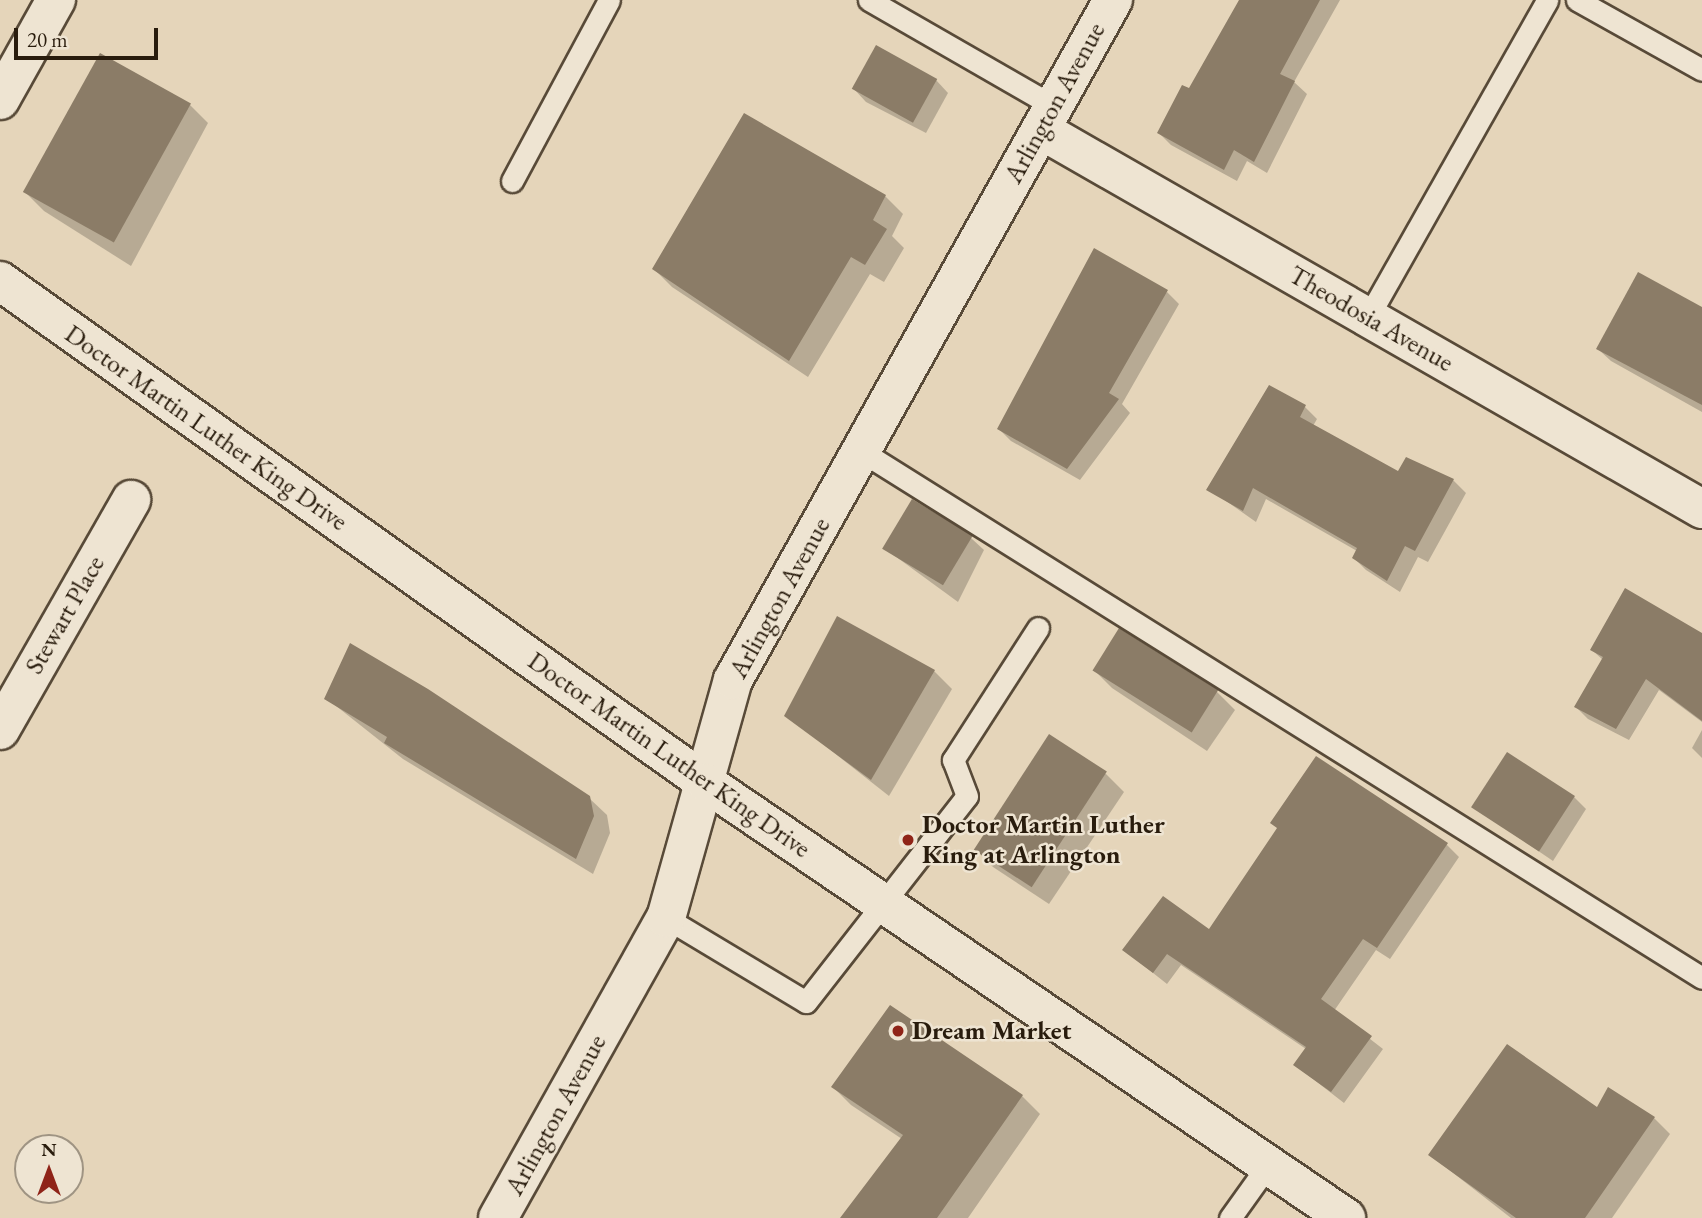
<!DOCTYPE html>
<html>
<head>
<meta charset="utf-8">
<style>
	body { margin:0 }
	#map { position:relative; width:1702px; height:1218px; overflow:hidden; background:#e5d5ba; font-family:"EB Garamond",serif }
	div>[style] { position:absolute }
	.shadow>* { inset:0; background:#0003 }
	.building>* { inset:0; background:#8b7c67; transform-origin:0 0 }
	.roads { filter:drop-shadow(2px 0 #584a38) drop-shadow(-2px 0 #584a38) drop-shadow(0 2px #584a38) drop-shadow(0 -2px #584a38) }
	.service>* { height:21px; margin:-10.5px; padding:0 10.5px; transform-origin:10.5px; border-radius:10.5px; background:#eee4d2 }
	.minor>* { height:38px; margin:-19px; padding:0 19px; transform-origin:19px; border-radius:19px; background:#eee4d2 }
	.secondary>* { height:38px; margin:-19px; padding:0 19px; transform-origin:19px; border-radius:19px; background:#eee4d2 }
	.dots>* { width:19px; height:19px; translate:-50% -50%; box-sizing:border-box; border:4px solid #eee4d2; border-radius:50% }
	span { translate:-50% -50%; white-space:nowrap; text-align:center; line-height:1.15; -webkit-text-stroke:5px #eee4d2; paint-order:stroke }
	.street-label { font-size:26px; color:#291c0d }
	.poi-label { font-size:26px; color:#291c0d; font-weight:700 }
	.left { translate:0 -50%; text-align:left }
	.north { position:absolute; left:14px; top:1134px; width:70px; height:70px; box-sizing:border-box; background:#eee4d2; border:2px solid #9f9483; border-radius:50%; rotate:0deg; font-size:19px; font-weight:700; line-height:28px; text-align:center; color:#291c0d }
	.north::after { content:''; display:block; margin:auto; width:24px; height:32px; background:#8f2418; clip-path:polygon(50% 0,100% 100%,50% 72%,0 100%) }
	.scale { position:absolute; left:14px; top:28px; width:144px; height:32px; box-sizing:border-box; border:4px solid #291c0d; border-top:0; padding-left:9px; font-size:21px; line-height:24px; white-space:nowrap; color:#291c0d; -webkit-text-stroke:5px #eee4d2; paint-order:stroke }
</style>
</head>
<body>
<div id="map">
	<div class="shadow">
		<div style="clip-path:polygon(1242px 0,1340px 0,1294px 82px,1307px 94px,1267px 173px,1247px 161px,1237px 181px,1171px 145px,1159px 133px,1190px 91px)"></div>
		<div style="clip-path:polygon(936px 80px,948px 93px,926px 133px,866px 102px,854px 89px)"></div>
		<div style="clip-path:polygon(190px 105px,208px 123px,131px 266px,44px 211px,26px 193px)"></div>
		<div style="clip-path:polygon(745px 116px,885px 196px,903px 214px,892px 236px,904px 248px,884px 282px,870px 274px,808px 377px,672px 287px,654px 269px)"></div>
		<div style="clip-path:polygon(1167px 292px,1179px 304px,1122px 404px,1130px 413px,1080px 480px,1011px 441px,999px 429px)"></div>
		<div style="clip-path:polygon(1702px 310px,1702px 412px,1611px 361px,1598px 349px)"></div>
		<div style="clip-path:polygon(1305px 407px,1317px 419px,1313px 426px,1399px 473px,1406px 459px,1453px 480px,1466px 493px,1428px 562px,1418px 557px,1400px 592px,1366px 570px,1354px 558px,1357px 551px,1266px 499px,1256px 522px,1209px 489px)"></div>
		<div style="clip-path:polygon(971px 538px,984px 550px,958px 602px,884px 548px)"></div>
		<div style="clip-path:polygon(838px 619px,934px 671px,952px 689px,889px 796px,786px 715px)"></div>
		<div style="clip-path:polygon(1120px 631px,1217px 692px,1235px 710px,1207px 751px,1112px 688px,1094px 670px)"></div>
		<div style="clip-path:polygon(1702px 649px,1702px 722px,1659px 690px,1629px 740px,1588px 719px,1576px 707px,1603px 660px,1592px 650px)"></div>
		<div style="clip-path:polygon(326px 698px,589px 798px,607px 815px,610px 833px,593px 874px,403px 759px)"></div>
		<div style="clip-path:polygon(1702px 730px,1702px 758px,1692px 748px)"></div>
		<div style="clip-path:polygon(1050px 736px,1106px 774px,1124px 792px,1049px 904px,993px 867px,975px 849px)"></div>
		<div style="clip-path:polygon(1574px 797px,1586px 809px,1553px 861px,1474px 807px)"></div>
		<div style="clip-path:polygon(1446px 844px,1459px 857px,1390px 959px,1376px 950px,1334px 1011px,1383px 1049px,1344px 1103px,1295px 1065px,1306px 1049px,1181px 965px,1167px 984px,1124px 950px,1209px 931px)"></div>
		<div style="clip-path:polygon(833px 1087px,1022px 1096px,1040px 1114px,968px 1218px,842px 1218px,902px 1139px,851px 1105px)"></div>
		<div style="clip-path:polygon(1597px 1110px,1654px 1118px,1670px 1134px,1612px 1218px,1511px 1218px,1430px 1155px)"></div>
	</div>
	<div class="building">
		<div style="clip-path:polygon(1239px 0,1320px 0,1280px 74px,1295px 81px,1254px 162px,1234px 150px,1224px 170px,1157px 133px,1182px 85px,1189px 88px)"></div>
		<div style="left:876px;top:45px;width:70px;height:50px;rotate:29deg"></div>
		<div style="left:100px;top:53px;width:104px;height:159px;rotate:29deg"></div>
		<div style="clip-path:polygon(744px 113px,886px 195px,873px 220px,887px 229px,865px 265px,851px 257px,789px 361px,652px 269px)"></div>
		<div style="clip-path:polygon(1094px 248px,1168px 290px,1109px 393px,1119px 399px,1067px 469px,997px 429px)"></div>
		<div style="clip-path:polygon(1638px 272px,1702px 307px,1702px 405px,1596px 349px)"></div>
		<div style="clip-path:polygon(1269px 385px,1306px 405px,1300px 417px,1398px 471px,1406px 457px,1454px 479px,1415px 551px,1405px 546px,1387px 581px,1352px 558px,1357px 548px,1253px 488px,1243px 511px,1206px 490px)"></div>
		<div style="left:912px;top:499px;width:71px;height:58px;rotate:31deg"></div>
		<div style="clip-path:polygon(1625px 588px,1702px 633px,1702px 721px,1646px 679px,1616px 729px,1574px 707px,1603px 657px,1590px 650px)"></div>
		<div style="clip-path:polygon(837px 616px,935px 670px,871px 780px,784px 716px)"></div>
		<div style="left:1119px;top:628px;width:117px;height:50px;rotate:32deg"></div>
		<div style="clip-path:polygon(350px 643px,428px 689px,590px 796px,594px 816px,576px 859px,384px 743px,387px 737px,324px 699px)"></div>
		<div style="left:1049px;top:734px;width:69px;height:138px;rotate:33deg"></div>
		<div style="left:1507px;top:752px;width:81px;height:66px;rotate:33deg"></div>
		<div style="clip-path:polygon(1316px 756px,1448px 843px,1377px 948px,1363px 939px,1321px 999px,1372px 1036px,1331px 1092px,1293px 1065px,1306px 1047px,1167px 954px,1153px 973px,1122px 950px,1163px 896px,1209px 929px,1277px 828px,1270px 823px)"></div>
		<div style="clip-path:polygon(890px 1005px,1023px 1095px,937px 1218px,840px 1218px,903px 1135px,831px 1087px)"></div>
		<div style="clip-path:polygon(1507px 1044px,1597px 1107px,1608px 1087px,1655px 1117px,1585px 1218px,1516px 1218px,1428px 1155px)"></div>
	</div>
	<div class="roads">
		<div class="service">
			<div style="left:869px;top:0;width:212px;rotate:29.9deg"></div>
			<div style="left:1577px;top:0;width:143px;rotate:29.2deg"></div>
			<div style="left:512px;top:181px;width:205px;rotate:-61.8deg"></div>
			<div style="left:1368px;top:317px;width:364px;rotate:-60.5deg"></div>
			<div style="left:861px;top:451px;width:992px;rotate:32.07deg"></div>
			<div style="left:666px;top:918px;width:163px;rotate:31deg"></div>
			<div style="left:806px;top:1002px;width:261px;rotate:-52deg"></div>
			<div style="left:967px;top:796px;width:39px;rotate:-111deg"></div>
			<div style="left:953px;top:760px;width:157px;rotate:-57.2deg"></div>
			<div style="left:1230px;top:1218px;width:65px;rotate:-54.4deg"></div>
		</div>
		<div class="minor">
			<div style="left:0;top:100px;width:115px;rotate:-60.8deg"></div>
			<div style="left:1041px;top:130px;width:762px;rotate:29.83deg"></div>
			<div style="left:0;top:730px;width:265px;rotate:-60.3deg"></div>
			<div style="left:498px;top:1218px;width:344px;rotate:-60.8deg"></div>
			<div style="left:666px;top:918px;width:247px;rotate:-74.3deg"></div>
			<div style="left:733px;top:680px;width:779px;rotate:-60.8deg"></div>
		</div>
		<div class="secondary">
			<div style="left:0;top:281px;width:866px;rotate:35.41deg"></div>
			<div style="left:706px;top:783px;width:774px;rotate:34.2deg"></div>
		</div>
	</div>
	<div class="dots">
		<div style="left:908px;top:840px;background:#8f2418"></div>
		<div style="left:898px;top:1031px;background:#8f2418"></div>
	</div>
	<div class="street-label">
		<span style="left:1055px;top:103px;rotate:-61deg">Arlington Avenue</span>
		<span style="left:1371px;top:319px;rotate:30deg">Theodosia Avenue</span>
		<span style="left:206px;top:428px;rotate:35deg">Doctor Martin Luther King Drive</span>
		<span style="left:780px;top:598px;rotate:-61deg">Arlington Avenue</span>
		<span style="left:65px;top:615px;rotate:-60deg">Stewart Place</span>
		<span style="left:669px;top:755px;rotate:35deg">Doctor Martin Luther King Drive</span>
		<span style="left:556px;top:1115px;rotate:-61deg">Arlington Avenue</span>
	</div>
	<div class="poi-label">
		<span class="left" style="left:922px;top:840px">Doctor Martin Luther<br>King at Arlington</span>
		<span class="left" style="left:912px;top:1031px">Dream Market</span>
	</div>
	<div class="north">N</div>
	<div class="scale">20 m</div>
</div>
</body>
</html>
